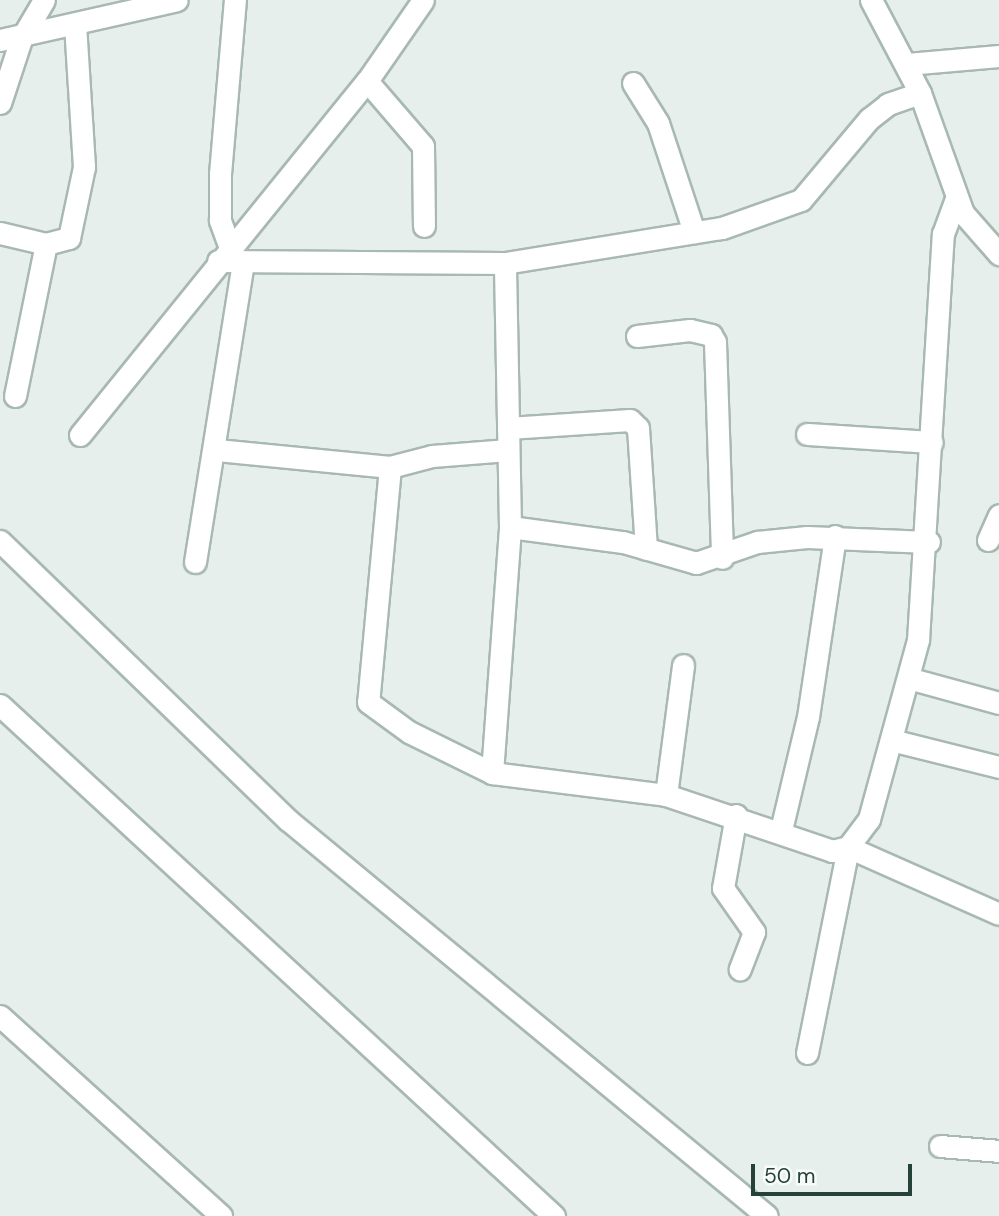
<!DOCTYPE html>
<html>
<head>
<meta charset="utf-8">
<style>
	body { margin:0 }
	#map { position:relative; width:999px; height:1216px; overflow:hidden; background:#e6efeb; font-family:"DM Sans",sans-serif }
	div>[style] { position:absolute }
	.roads { filter:drop-shadow(2px 0 #a8b8b2) drop-shadow(-2px 0 #a8b8b2) drop-shadow(0 2px #a8b8b2) drop-shadow(0 -2px #a8b8b2) }
	.minor>* { height:21px; margin:-10.5px; padding:0 10.5px; transform-origin:10.5px; border-radius:10.5px; background:#fff }
	span { translate:-50% -50%; white-space:nowrap; text-align:center; line-height:1.15; -webkit-text-stroke:5px #f7fbf9; paint-order:stroke }
	.scale { position:absolute; left:751px; top:1164px; width:161px; height:32px; box-sizing:border-box; border:4px solid #24423a; border-top:0; padding-left:9px; font-size:21px; line-height:24px; white-space:nowrap; color:#24423a; -webkit-text-stroke:5px #f7fbf9; paint-order:stroke }
</style>
</head>
<body>
<div id="map">
	<div class="roads">
		<div class="minor">
			<div style="left:871px;top:0;width:105px;rotate:62.2deg"></div>
			<div style="left:920px;top:93px;width:127px;rotate:70.3deg"></div>
			<div style="left:963px;top:213px;width:55px;rotate:48.7deg"></div>
			<div style="left:0;top:40px;width:181px;rotate:-12.7deg"></div>
			<div style="left:907px;top:64px;width:92px;rotate:-5deg"></div>
			<div style="left:367px;top:81px;width:86px;rotate:49.3deg"></div>
			<div style="left:423px;top:146px;width:80px;rotate:89.3deg"></div>
			<div style="left:633px;top:83px;width:47px;rotate:58deg"></div>
			<div style="left:658px;top:123px;width:115px;rotate:71.7deg"></div>
			<div style="left:0;top:103px;width:67px;rotate:-71.8deg"></div>
			<div style="left:21px;top:39px;width:45px;rotate:-59.5deg"></div>
			<div style="left:0;top:233px;width:47px;rotate:13.4deg"></div>
			<div style="left:46px;top:244px;width:24px;rotate:-15deg"></div>
			<div style="left:69px;top:238px;width:73px;rotate:-78.1deg"></div>
			<div style="left:84px;top:167px;width:142px;rotate:-93.6deg"></div>
			<div style="left:230px;top:248px;width:30px;rotate:-110deg"></div>
			<div style="left:220px;top:220px;width:46px;rotate:-90deg"></div>
			<div style="left:220px;top:174px;width:175px;rotate:-85.1deg"></div>
			<div style="left:218px;top:261px;width:287px;rotate:0.4deg"></div>
			<div style="left:505px;top:263px;width:220px;rotate:-9.2deg"></div>
			<div style="left:722px;top:228px;width:84px;rotate:-19.5deg"></div>
			<div style="left:801px;top:200px;width:106px;rotate:-50deg"></div>
			<div style="left:869px;top:119px;width:24px;rotate:-38deg"></div>
			<div style="left:888px;top:104px;width:34px;rotate:-19deg"></div>
			<div style="left:637px;top:336px;width:53px;rotate:-6.5deg"></div>
			<div style="left:690px;top:330px;width:22px;rotate:13deg"></div>
			<div style="left:711px;top:335px;width:8px;rotate:60deg"></div>
			<div style="left:715px;top:342px;width:216px;rotate:88.1deg"></div>
			<div style="left:15px;top:396px;width:155px;rotate:-78.5deg"></div>
			<div style="left:508px;top:428px;width:122px;rotate:-3.8deg"></div>
			<div style="left:630px;top:420px;width:11px;rotate:45deg"></div>
			<div style="left:638px;top:428px;width:121px;rotate:86.2deg"></div>
			<div style="left:807px;top:434px;width:125px;rotate:3.7deg"></div>
			<div style="left:80px;top:435px;width:456px;rotate:-51deg"></div>
			<div style="left:367px;top:81px;width:98px;rotate:-55.3deg"></div>
			<div style="left:217px;top:450px;width:174px;rotate:5.6deg"></div>
			<div style="left:390px;top:467px;width:43px;rotate:-14.7deg"></div>
			<div style="left:432px;top:456px;width:76px;rotate:-4.5deg"></div>
			<div style="left:390px;top:467px;width:236px;rotate:95.3deg"></div>
			<div style="left:368px;top:702px;width:51px;rotate:36.2deg"></div>
			<div style="left:409px;top:732px;width:93px;rotate:26.3deg"></div>
			<div style="left:492px;top:773px;width:175px;rotate:7.2deg"></div>
			<div style="left:666px;top:795px;width:175px;rotate:18.6deg"></div>
			<div style="left:832px;top:851px;width:16px;rotate:-14deg"></div>
			<div style="left:848px;top:847px;width:35px;rotate:-53deg"></div>
			<div style="left:869px;top:819px;width:186px;rotate:-74.7deg"></div>
			<div style="left:918px;top:640px;width:407px;rotate:-86.5deg"></div>
			<div style="left:943px;top:234px;width:40px;rotate:-69.8deg"></div>
			<div style="left:510px;top:527px;width:114px;rotate:7.6deg"></div>
			<div style="left:623px;top:542px;width:76px;rotate:16deg"></div>
			<div style="left:696px;top:563px;width:65px;rotate:-19deg"></div>
			<div style="left:757px;top:542px;width:50px;rotate:-5.7deg"></div>
			<div style="left:807px;top:537px;width:122px;rotate:2.3deg"></div>
			<div style="left:988px;top:540px;width:27px;rotate:-66deg"></div>
			<div style="left:0;top:541px;width:401px;rotate:44.1deg"></div>
			<div style="left:288px;top:820px;width:621px;rotate:39.58deg"></div>
			<div style="left:195px;top:562px;width:303px;rotate:-80.9deg"></div>
			<div style="left:908px;top:678px;width:94px;rotate:15.4deg"></div>
			<div style="left:0;top:705px;width:754px;rotate:42.69deg"></div>
			<div style="left:891px;top:740px;width:111px;rotate:14deg"></div>
			<div style="left:492px;top:773px;width:247px;rotate:-85.8deg"></div>
			<div style="left:510px;top:527px;width:264px;rotate:-91.1deg"></div>
			<div style="left:666px;top:795px;width:131px;rotate:-82.5deg"></div>
			<div style="left:736px;top:815px;width:74px;rotate:100.1deg"></div>
			<div style="left:723px;top:888px;width:54px;rotate:54.8deg"></div>
			<div style="left:754px;top:932px;width:40px;rotate:111deg"></div>
			<div style="left:781px;top:830px;width:116px;rotate:-76.6deg"></div>
			<div style="left:808px;top:717px;width:183px;rotate:-81.5deg"></div>
			<div style="left:0;top:1016px;width:298px;rotate:42.1deg"></div>
			<div style="left:807px;top:1053px;width:210px;rotate:-78.7deg"></div>
			<div style="left:848px;top:847px;width:165px;rotate:23.9deg"></div>
			<div style="left:940px;top:1146px;width:59px;rotate:4.8deg"></div>
		</div>
	</div>
	<div class="scale">50 m</div>
</div>
</body>
</html>
